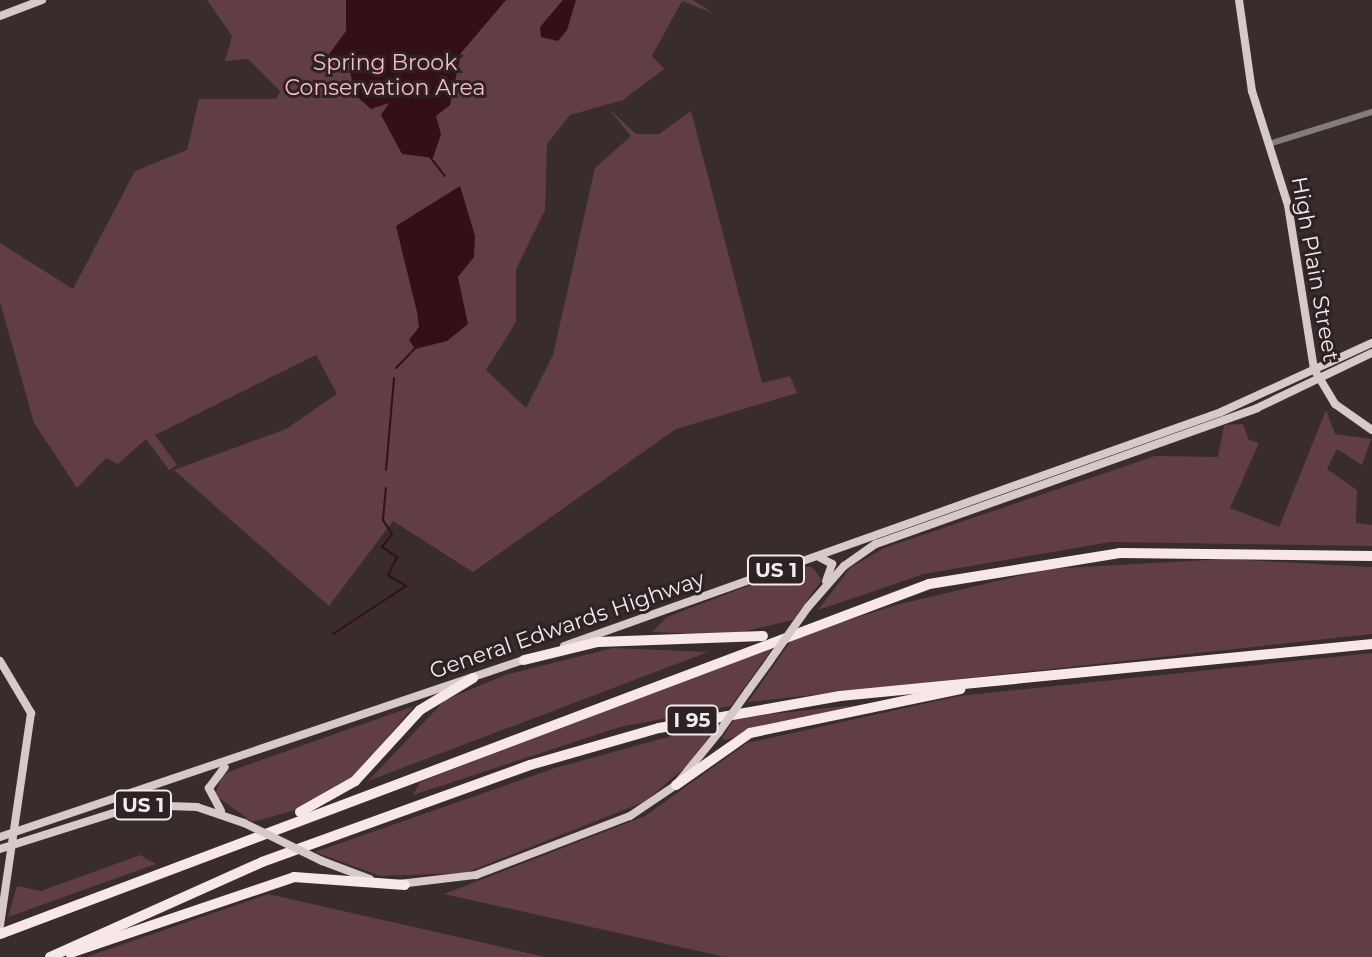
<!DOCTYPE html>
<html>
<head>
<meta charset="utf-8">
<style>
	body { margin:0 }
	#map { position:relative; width:1372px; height:957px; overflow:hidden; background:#382c2d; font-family:Montserrat,sans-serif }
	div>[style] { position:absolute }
	.green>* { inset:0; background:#613e43 }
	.water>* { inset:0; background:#330f17 }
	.stream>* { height:2px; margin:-1px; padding:0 1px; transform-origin:1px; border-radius:1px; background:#330f17 }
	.minor>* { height:6px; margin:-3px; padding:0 3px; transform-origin:3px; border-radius:3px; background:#837c7d }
	.major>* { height:8px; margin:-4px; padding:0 4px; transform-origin:4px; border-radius:4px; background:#d7c9ca }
	.highway>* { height:10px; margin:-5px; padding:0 5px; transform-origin:5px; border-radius:5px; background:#f8e7e9 }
	.major-bridge>* { height:8px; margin:-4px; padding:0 4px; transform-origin:4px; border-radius:4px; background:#d7c9ca }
	span { translate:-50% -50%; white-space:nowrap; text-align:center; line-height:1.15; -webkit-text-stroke:6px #2e2224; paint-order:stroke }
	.shield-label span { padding:2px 6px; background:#2e2224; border:2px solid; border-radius:6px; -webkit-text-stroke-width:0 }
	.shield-label { font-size:20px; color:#f3ebec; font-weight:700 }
	.park-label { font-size:22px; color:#f9bcc4 }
	.street-label { font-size:22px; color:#f3ebec }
</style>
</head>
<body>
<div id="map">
	<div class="green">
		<div style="clip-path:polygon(207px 0,693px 0,713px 13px,682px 1px,652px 56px,664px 69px,623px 100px,570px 115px,547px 144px,545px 210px,516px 269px,516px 322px,486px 370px,526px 408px,553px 355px,595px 168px,631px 136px,608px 108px,636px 134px,659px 134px,691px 111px,762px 383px,790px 376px,797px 393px,676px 429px,473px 572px,393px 521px,329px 606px,174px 470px,286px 429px,337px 394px,316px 355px,155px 435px,177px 465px,169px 470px,146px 439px,118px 464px,106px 458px,77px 488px,34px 423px,0 302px,0 243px,73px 289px,135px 171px,187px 150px,199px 99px,276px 99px,280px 91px,248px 59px,225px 61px,232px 36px)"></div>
		<div style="clip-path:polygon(1326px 410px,1335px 434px,1371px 439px,1362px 465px,1337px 449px,1327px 469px,1357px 490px,1356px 523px,1372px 525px,1372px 546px,1110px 542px,924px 574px,818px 610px,850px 568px,884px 548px,1155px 456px,1218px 457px,1224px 425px,1243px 424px,1249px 440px,1259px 443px,1230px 508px,1279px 527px)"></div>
		<div style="clip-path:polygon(1225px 559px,1372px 567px,1372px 634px,748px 702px,793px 638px,896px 605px,1047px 569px)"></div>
		<div style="clip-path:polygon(800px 566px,812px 567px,822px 580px,793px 620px,729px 635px,652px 632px,667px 617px)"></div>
		<div style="clip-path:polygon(774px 646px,731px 706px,620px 727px,413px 795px,420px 782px)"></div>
		<div style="clip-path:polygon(613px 648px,708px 652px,368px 781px,445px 700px,505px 675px)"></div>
		<div style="clip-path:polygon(1372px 653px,1372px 957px,725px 957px,444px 894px,645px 816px,747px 743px,959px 696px)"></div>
		<div style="clip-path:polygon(855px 705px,725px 740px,722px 738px,735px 718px)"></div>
		<div style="clip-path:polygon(414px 706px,354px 777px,296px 810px,252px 822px,215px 795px,222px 776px,233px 770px)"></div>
		<div style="clip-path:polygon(719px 723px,688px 765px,644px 802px,465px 873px,380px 876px,315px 852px,555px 768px)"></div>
		<div style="clip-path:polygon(140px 855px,156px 864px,8px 917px,17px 886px,41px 891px)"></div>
		<div style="clip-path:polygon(268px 894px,546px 957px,86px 957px)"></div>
	</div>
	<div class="water">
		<div style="clip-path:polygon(346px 0,506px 0,461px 53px,450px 105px,436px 116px,441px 134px,433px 158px,402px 154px,381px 115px,389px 103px,371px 109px,355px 95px,349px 67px,360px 55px,327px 57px,346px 31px)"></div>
		<div style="clip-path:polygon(563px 0,576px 0,567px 30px,558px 41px,541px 37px,540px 27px)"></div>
		<div style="clip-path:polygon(460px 186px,475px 236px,474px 257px,458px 277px,468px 324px,447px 341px,415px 349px,409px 340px,419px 327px,417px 312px,396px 226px)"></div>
	</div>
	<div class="stream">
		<div style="left:430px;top:157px;width:24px;rotate:52deg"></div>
		<div style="left:396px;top:368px;width:28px;rotate:-46deg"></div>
		<div style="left:386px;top:470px;width:92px;rotate:-85deg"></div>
		<div style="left:333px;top:634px;width:87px;rotate:-33.3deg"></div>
		<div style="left:406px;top:586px;width:21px;rotate:-149deg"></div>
		<div style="left:388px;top:575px;width:20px;rotate:-63deg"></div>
		<div style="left:397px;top:557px;width:18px;rotate:-146deg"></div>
		<div style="left:382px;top:547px;width:16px;rotate:-52deg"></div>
		<div style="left:392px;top:534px;width:17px;rotate:-123deg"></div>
		<div style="left:383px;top:520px;width:32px;rotate:-85deg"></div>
	</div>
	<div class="minor">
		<div style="left:1269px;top:144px;width:108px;rotate:-17.3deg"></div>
	</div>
	<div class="major">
		<div style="left:1239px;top:0;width:92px;rotate:81.9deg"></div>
		<div style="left:1252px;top:91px;width:120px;rotate:72.5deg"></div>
		<div style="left:1288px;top:205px;width:166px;rotate:81deg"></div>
		<div style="left:1314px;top:369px;width:41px;rotate:59deg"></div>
		<div style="left:1335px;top:404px;width:45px;rotate:35.1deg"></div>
		<div style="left:0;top:16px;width:45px;rotate:-20.9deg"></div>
		<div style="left:819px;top:557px;width:15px;rotate:28deg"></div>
		<div style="left:832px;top:564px;width:18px;rotate:109deg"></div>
		<div style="left:808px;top:607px;width:55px;rotate:-48.7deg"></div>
		<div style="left:844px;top:566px;width:39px;rotate:-35deg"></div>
		<div style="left:876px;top:544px;width:405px;rotate:-19.6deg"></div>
		<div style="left:1257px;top:408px;width:127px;rotate:-25.6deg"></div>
		<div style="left:564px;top:646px;width:697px;rotate:-19.6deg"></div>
		<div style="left:1221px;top:412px;width:166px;rotate:-24.6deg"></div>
		<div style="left:0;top:661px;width:61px;rotate:59.2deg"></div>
		<div style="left:31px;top:713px;width:215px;rotate:98.3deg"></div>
		<div style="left:748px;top:691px;width:39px;rotate:-54deg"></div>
		<div style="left:221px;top:811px;width:26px;rotate:-118deg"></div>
		<div style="left:209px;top:788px;width:26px;rotate:-53deg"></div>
		<div style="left:0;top:837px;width:558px;rotate:-18.69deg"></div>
		<div style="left:0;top:849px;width:146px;rotate:-17.6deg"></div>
		<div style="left:139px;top:805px;width:58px;rotate:2deg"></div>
		<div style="left:197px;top:807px;width:50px;rotate:18.8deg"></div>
		<div style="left:322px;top:861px;width:51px;rotate:20.6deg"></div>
		<div style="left:399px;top:884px;width:78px;rotate:-6.7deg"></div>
		<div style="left:476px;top:875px;width:165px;rotate:-21deg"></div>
		<div style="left:630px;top:816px;width:55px;rotate:-34deg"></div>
		<div style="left:676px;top:785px;width:68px;rotate:-50.9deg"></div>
	</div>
	<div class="highway">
		<div style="left:524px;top:660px;width:76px;rotate:-13.7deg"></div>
		<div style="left:598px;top:642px;width:165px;rotate:-2.1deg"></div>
		<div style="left:676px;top:785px;width:90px;rotate:-35.1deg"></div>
		<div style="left:750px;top:733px;width:215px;rotate:-11.8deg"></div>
		<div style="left:300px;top:812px;width:63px;rotate:-29.4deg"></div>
		<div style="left:355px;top:781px;width:96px;rotate:-47.5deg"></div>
		<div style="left:420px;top:710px;width:62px;rotate:-31.1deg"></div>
		<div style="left:0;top:934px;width:993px;rotate:-20.64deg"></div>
		<div style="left:929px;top:584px;width:193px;rotate:-9.2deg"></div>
		<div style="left:1120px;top:553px;width:252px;rotate:0.7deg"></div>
		<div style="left:70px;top:953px;width:237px;rotate:-18.7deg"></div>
		<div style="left:294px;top:877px;width:111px;rotate:4.1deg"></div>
		<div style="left:50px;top:957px;width:232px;rotate:-24.1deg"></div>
		<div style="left:262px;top:862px;width:285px;rotate:-19.9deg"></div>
		<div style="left:530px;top:765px;width:134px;rotate:-16deg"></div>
		<div style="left:659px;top:728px;width:184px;rotate:-10deg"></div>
		<div style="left:840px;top:696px;width:535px;rotate:-5.58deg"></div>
	</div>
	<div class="major-bridge">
		<div style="left:771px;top:659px;width:64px;rotate:-54.6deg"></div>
		<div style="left:719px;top:732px;width:50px;rotate:-54.7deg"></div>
		<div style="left:244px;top:823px;width:87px;rotate:26deg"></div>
	</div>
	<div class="shield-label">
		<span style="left:776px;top:570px">US 1</span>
		<span style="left:692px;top:720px">I 95</span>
		<span style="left:143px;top:805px">US 1</span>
	</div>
	<div class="park-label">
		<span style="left:385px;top:75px">Spring Brook<br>Conservation Area</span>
	</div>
	<div class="street-label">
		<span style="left:1315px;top:269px;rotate:80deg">High Plain Street</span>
		<span style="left:567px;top:625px;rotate:-19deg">General Edwards Highway</span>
	</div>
</div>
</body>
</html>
